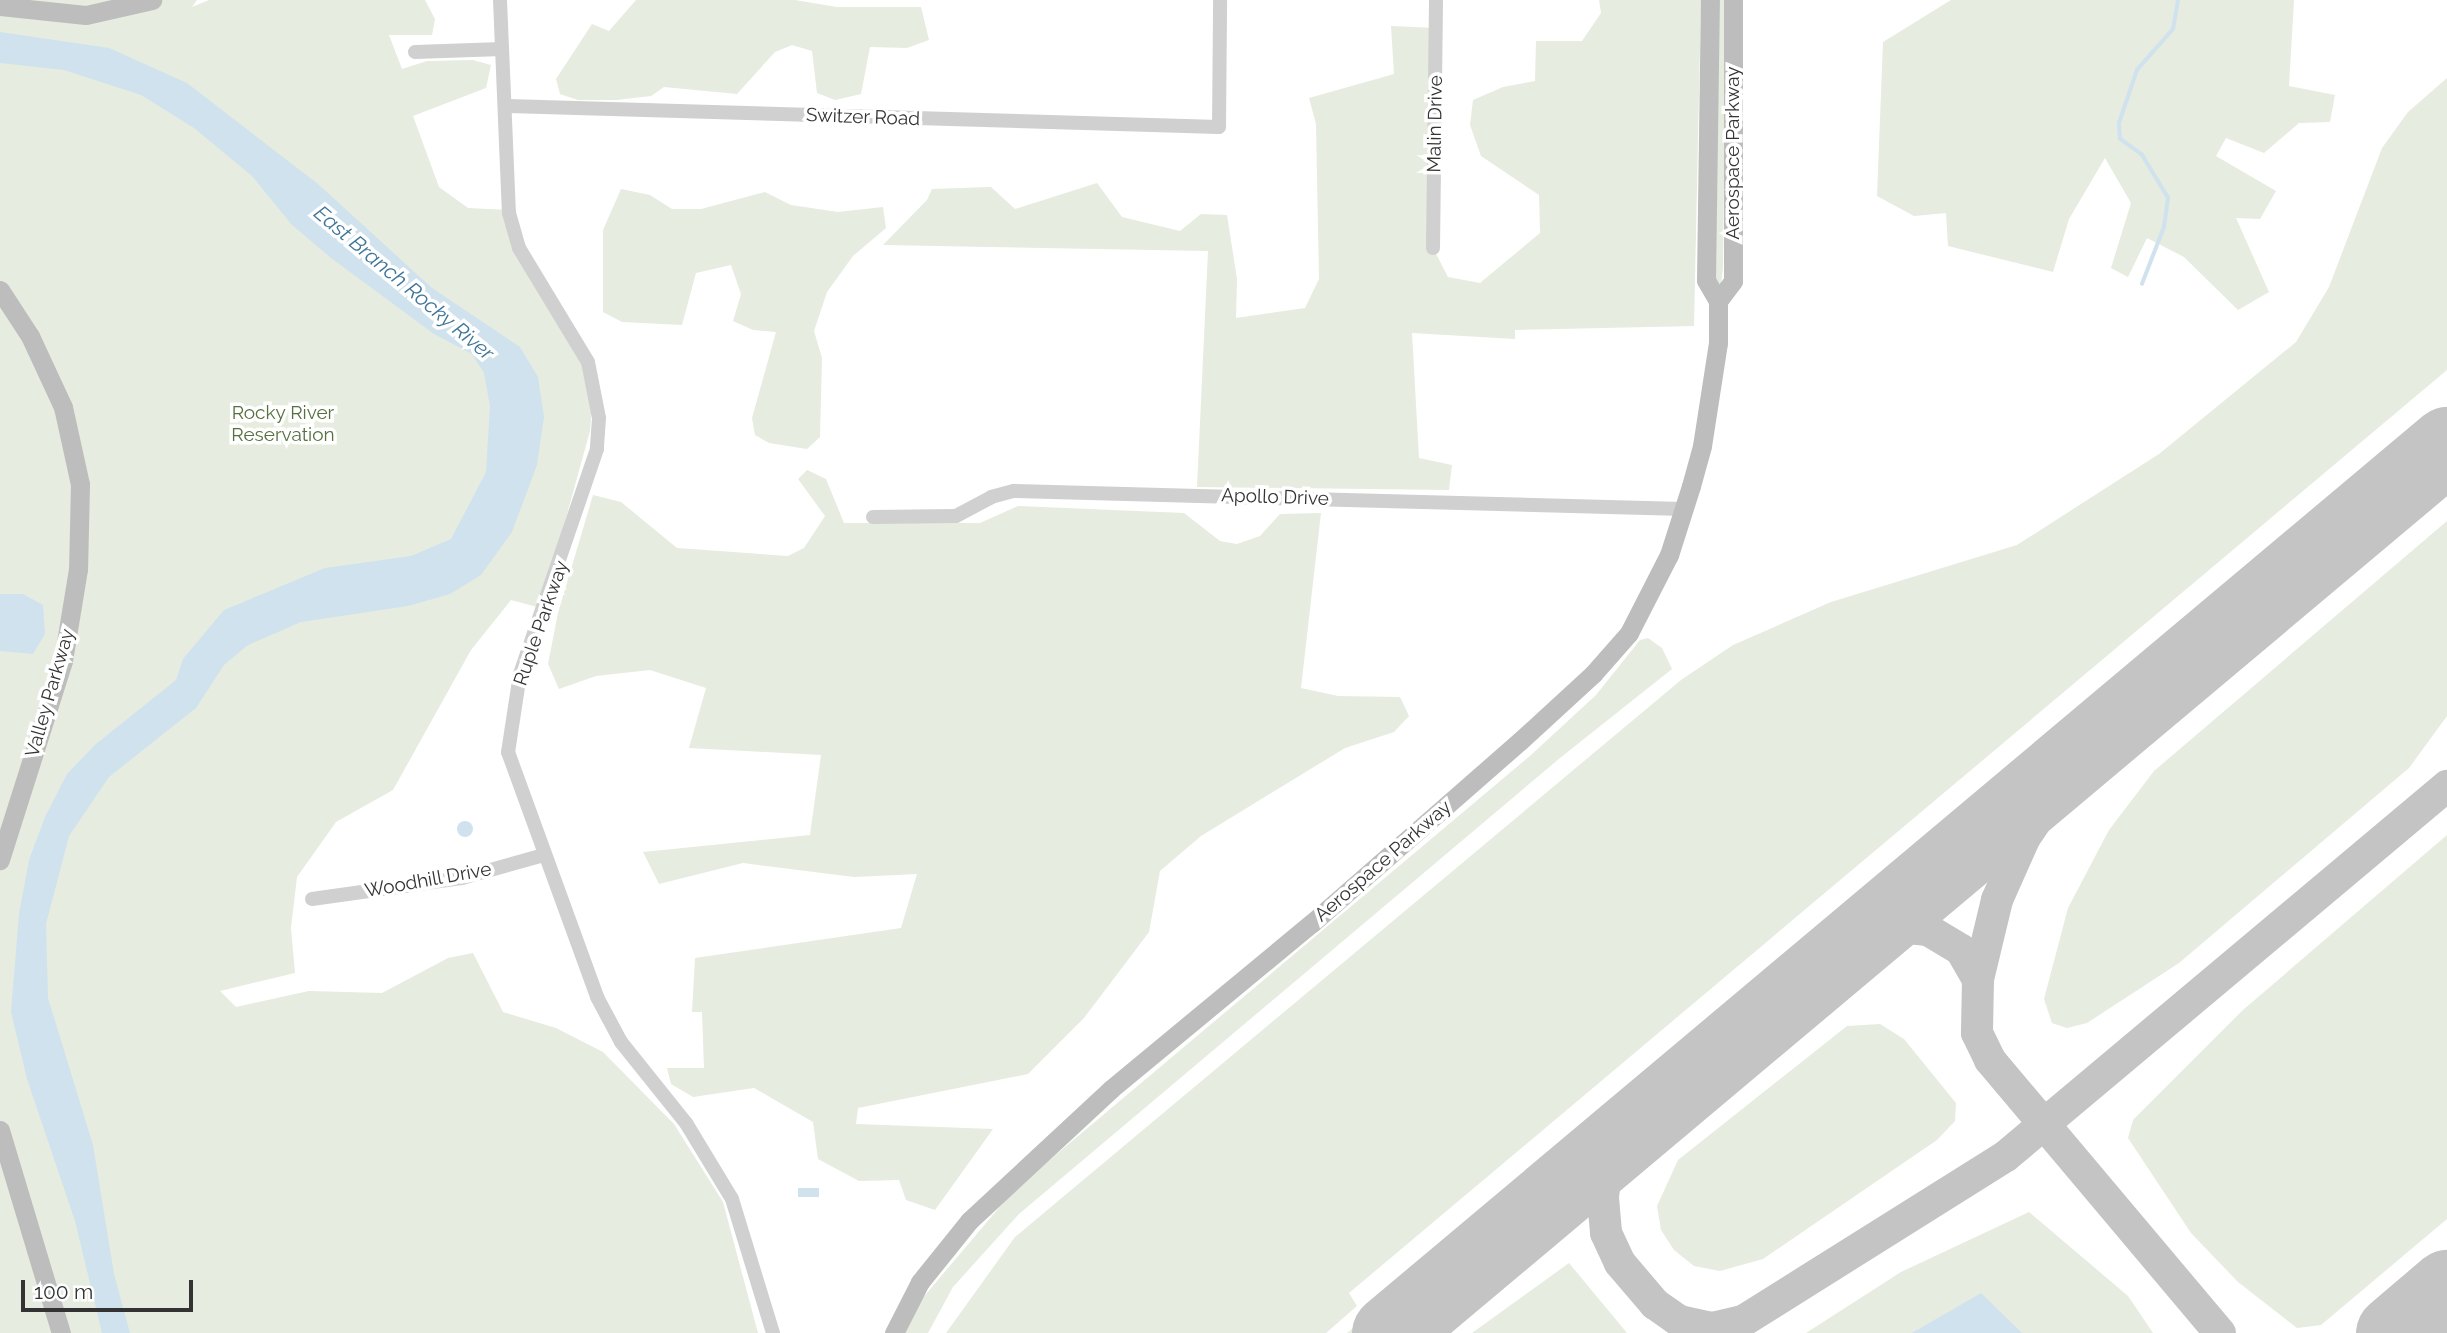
<!DOCTYPE html>
<html>
<head>
<meta charset="utf-8">
<style>
	body { margin:0 }
	#map { position:relative; width:2447px; height:1333px; overflow:hidden; background:#fff; font-family:Raleway,sans-serif }
	div>[style] { position:absolute }
	.green>* { inset:0; background:#e6ecdf }
	.water>* { inset:0; background:#cfe2ee; transform-origin:0 0 }
	.round { border-radius:50% }
	.stream>* { height:3.5px; margin:-1.75px; padding:0 1.75px; transform-origin:1.75px; border-radius:1.75px; background:#cfe2ee }
	.taxiway>* { height:32px; margin:-16px; padding:0 16px; transform-origin:16px; border-radius:16px; background:#c4c4c4 }
	.runway>* { height:77px; margin:-38.5px; padding:0 38.5px; transform-origin:38.5px; border-radius:38.5px; background:#c4c4c4 }
	.street>* { height:14px; margin:-7px; padding:0 7px; transform-origin:7px; border-radius:7px; background:#d0d0d0 }
	.secondary>* { height:19px; margin:-9.5px; padding:0 9.5px; transform-origin:9.5px; border-radius:9.5px; background:#bdbdbd }
	span { translate:-50% -50%; white-space:nowrap; text-align:center; line-height:1.15; -webkit-text-stroke:7px #fff; paint-order:stroke }
	.street-label { font-size:19px; color:#333 }
	.park-label { font-size:19px; color:#56703f }
	.water-label { font-size:21px; color:#3f7597; font-style:italic }
	.scale { position:absolute; left:21px; top:1280px; width:172px; height:32px; box-sizing:border-box; border:4px solid #333; border-top:0; padding-left:9px; font-size:21px; line-height:24px; white-space:nowrap; color:#333; -webkit-text-stroke:5px #fff; paint-order:stroke }
</style>
</head>
<body>
<div id="map">
	<div class="green">
		<div style="clip-path:polygon(0 0,197px 0,192px 7px,209px 0,425px 0,435px 19px,432px 35px,389px 35px,402px 69px,427px 61px,473px 60px,491px 65px,486px 88px,413px 116px,439px 187px,468px 208px,509px 210px,512px 230px,581px 359px,592px 406px,590px 431px,541px 608px,511px 600px,471px 650px,393px 790px,336px 822px,297px 877px,291px 928px,295px 973px,220px 991px,236px 1007px,309px 991px,382px 993px,448px 958px,473px 953px,503px 1012px,556px 1028px,603px 1052px,674px 1124px,723px 1202px,758px 1333px,0 1333px)"></div>
		<div style="clip-path:polygon(636px 0,795px 0,837px 7px,921px 7px,929px 40px,907px 48px,870px 47px,861px 94px,835px 100px,817px 93px,812px 51px,792px 45px,775px 52px,737px 94px,664px 87px,651px 96px,616px 100px,578px 100px,560px 94px,556px 79px,592px 24px,609px 31px)"></div>
		<div style="clip-path:polygon(1599px 0,1701px 0,1694px 326px,1515px 330px,1515px 339px,1412px 333px,1419px 458px,1452px 465px,1449px 490px,1197px 487px,1208px 251px,883px 245px,927px 200px,932px 189px,991px 187px,1015px 209px,1097px 183px,1122px 217px,1180px 231px,1201px 214px,1227px 215px,1237px 279px,1236px 318px,1305px 308px,1319px 279px,1316px 124px,1309px 98px,1394px 74px,1391px 26px,1437px 28px,1433px 248px,1448px 277px,1480px 283px,1540px 233px,1539px 195px,1481px 156px,1470px 125px,1473px 100px,1503px 87px,1535px 81px,1536px 41px,1582px 41px,1601px 13px)"></div>
		<div style="clip-path:polygon(1716px 0,1726px 0,1723px 268px,1721px 284px,1713px 285px)"></div>
		<div style="clip-path:polygon(1951px 0,2294px 0,2289px 86px,2335px 95px,2330px 122px,2299px 123px,2264px 153px,2226px 138px,2216px 156px,2276px 191px,2260px 219px,2236px 218px,2269px 292px,2238px 310px,2184px 257px,2147px 238px,2128px 277px,2111px 268px,2131px 203px,2105px 158px,2069px 219px,2053px 272px,1948px 246px,1946px 213px,1914px 216px,1877px 196px,1883px 42px)"></div>
		<div style="clip-path:polygon(2447px 78px,2447px 370px,1349px 1293px,1357px 1306px,1326px 1333px,946px 1333px,1015px 1237px,1681px 680px,1733px 645px,1831px 602px,2017px 545px,2159px 454px,2296px 342px,2329px 287px,2382px 148px,2408px 112px)"></div>
		<div style="clip-path:polygon(621px 189px,650px 195px,672px 209px,701px 209px,765px 192px,791px 205px,838px 212px,883px 207px,886px 228px,853px 256px,827px 292px,814px 331px,822px 358px,820px 437px,807px 449px,769px 443px,755px 435px,752px 418px,776px 332px,753px 330px,733px 321px,741px 294px,731px 265px,696px 273px,682px 325px,622px 322px,603px 312px,603px 230px)"></div>
		<div style="clip-path:polygon(807px 470px,826px 479px,844px 523px,980px 523px,1018px 506px,1184px 513px,1220px 541px,1237px 544px,1260px 536px,1280px 514px,1321px 513px,1301px 688px,1338px 696px,1400px 697px,1409px 716px,1394px 732px,1345px 748px,1201px 836px,1160px 871px,1149px 932px,1084px 1018px,1028px 1074px,858px 1108px,856px 1124px,993px 1129px,935px 1210px,906px 1200px,899px 1180px,859px 1181px,818px 1159px,813px 1122px,754px 1088px,693px 1097px,671px 1084px,667px 1068px,704px 1068px,702px 1012px,692px 1012px,695px 958px,901px 928px,917px 874px,854px 877px,743px 863px,659px 884px,643px 852px,810px 835px,821px 755px,689px 748px,706px 688px,650px 670px,596px 676px,559px 689px,548px 664px,558px 613px,593px 495px,621px 502px,677px 548px,788px 556px,804px 548px,825px 516px,798px 479px)"></div>
		<div style="clip-path:polygon(2447px 521px,2447px 716px,2409px 768px,2179px 963px,2087px 1023px,2067px 1028px,2052px 1023px,2044px 999px,2068px 908px,2109px 830px,2154px 771px)"></div>
		<div style="clip-path:polygon(1648px 638px,1662px 648px,1672px 669px,1560px 758px,1019px 1214px,953px 1287px,928px 1333px,905px 1333px,921px 1300px,1014px 1190px,1531px 755px,1596px 695px,1640px 640px)"></div>
		<div style="clip-path:polygon(2447px 835px,2447px 1219px,2321px 1325px,2297px 1328px,2238px 1282px,2191px 1233px,2128px 1138px,2133px 1120px,2243px 1010px)"></div>
		<div style="clip-path:polygon(1880px 1024px,1904px 1039px,1956px 1103px,1955px 1121px,1937px 1140px,1763px 1259px,1720px 1271px,1694px 1266px,1674px 1250px,1661px 1230px,1657px 1206px,1678px 1160px,1847px 1026px)"></div>
		<div style="clip-path:polygon(2029px 1212px,2128px 1296px,2153px 1333px,1806px 1333px,1901px 1272px)"></div>
		<div style="clip-path:polygon(1569px 1263px,1627px 1333px,1472px 1333px)"></div>
		<div style="clip-path:polygon(1366px 1317px,1379px 1333px,1346px 1333px,1347px 1333px)"></div>
	</div>
	<div class="water">
		<div style="clip-path:polygon(0 32px,109px 48px,187px 83px,318px 184px,432px 288px,520px 347px,538px 377px,544px 417px,537px 465px,512px 532px,481px 575px,450px 594px,408px 606px,301px 622px,248px 645px,224px 665px,196px 708px,109px 777px,69px 836px,46px 924px,48px 998px,93px 1145px,114px 1274px,130px 1333px,102px 1333px,75px 1221px,27px 1079px,11px 1012px,19px 914px,29px 860px,45px 817px,67px 774px,96px 744px,176px 680px,183px 659px,224px 610px,325px 568px,411px 556px,451px 539px,486px 472px,490px 406px,484px 373px,472px 354px,434px 334px,331px 258px,292px 225px,252px 176px,194px 128px,141px 95px,64px 70px,0 63px)"></div>
		<div style="clip-path:polygon(0 594px,23px 594px,43px 605px,45px 634px,33px 654px,0 651px)"></div>
		<div class="round" style="left:457px;top:821px;width:16px;height:16px"></div>
		<div style="left:798px;top:1188px;width:21px;height:9px"></div>
		<div style="clip-path:polygon(1981px 1293px,2022px 1333px,1912px 1333px)"></div>
	</div>
	<div class="stream">
		<div style="left:2142px;top:284px;width:61px;rotate:-68.9deg"></div>
		<div style="left:2164px;top:227px;width:29px;rotate:-82deg"></div>
		<div style="left:2168px;top:198px;width:50px;rotate:-121.2deg"></div>
		<div style="left:2142px;top:155px;width:27px;rotate:-144deg"></div>
		<div style="left:2120px;top:139px;width:16px;rotate:-94deg"></div>
		<div style="left:2119px;top:123px;width:56px;rotate:-71.2deg"></div>
		<div style="left:2137px;top:70px;width:55px;rotate:-48.7deg"></div>
		<div style="left:2173px;top:29px;width:29px;rotate:-80deg"></div>
	</div>
	<div class="taxiway">
		<div style="left:2084px;top:750px;width:105px;rotate:124.1deg"></div>
		<div style="left:2025px;top:837px;width:69px;rotate:114deg"></div>
		<div style="left:1997px;top:900px;width:81px;rotate:103.5deg"></div>
		<div style="left:1978px;top:979px;width:54px;rotate:91.1deg"></div>
		<div style="left:1977px;top:1033px;width:30px;rotate:64deg"></div>
		<div style="left:1990px;top:1060px;width:357px;rotate:49.9deg"></div>
		<div style="left:1858px;top:941px;width:42px;rotate:-19.3deg"></div>
		<div style="left:1898px;top:927px;width:30px;rotate:6deg"></div>
		<div style="left:1928px;top:930px;width:39px;rotate:31deg"></div>
		<div style="left:1961px;top:950px;width:34px;rotate:60deg"></div>
		<div style="left:1630px;top:1132px;width:47px;rotate:121deg"></div>
		<div style="left:1606px;top:1172px;width:26px;rotate:97deg"></div>
		<div style="left:1603px;top:1198px;width:35px;rotate:85deg"></div>
		<div style="left:1606px;top:1233px;width:33px;rotate:65deg"></div>
		<div style="left:1620px;top:1263px;width:54px;rotate:49.5deg"></div>
		<div style="left:1655px;top:1304px;width:29px;rotate:35deg"></div>
		<div style="left:1679px;top:1321px;width:34px;rotate:12deg"></div>
		<div style="left:1712px;top:1328px;width:32px;rotate:-13deg"></div>
		<div style="left:1743px;top:1321px;width:310px;rotate:-32.1deg"></div>
		<div style="left:2006px;top:1156px;width:576px;rotate:-40deg"></div>
	</div>
	<div class="runway">
		<div style="left:1390px;top:1333px;width:1381px;rotate:-40.03deg"></div>
		<div style="left:2394px;top:1333px;width:70px;rotate:-40.3deg"></div>
	</div>
	<div class="street">
		<div style="left:500px;top:0;width:213px;rotate:87.6deg"></div>
		<div style="left:509px;top:213px;width:36px;rotate:74deg"></div>
		<div style="left:519px;top:248px;width:133px;rotate:58.8deg"></div>
		<div style="left:588px;top:362px;width:57px;rotate:78.9deg"></div>
		<div style="left:599px;top:418px;width:31px;rotate:94deg"></div>
		<div style="left:597px;top:449px;width:238px;rotate:108.9deg"></div>
		<div style="left:520px;top:674px;width:79px;rotate:98.7deg"></div>
		<div style="left:508px;top:752px;width:261px;rotate:70deg"></div>
		<div style="left:597px;top:997px;width:51px;rotate:61.9deg"></div>
		<div style="left:621px;top:1042px;width:104px;rotate:51.3deg"></div>
		<div style="left:686px;top:1123px;width:89px;rotate:58.8deg"></div>
		<div style="left:732px;top:1199px;width:140px;rotate:73deg"></div>
		<div style="left:415px;top:52px;width:87px;rotate:-2deg"></div>
		<div style="left:507px;top:106px;width:712px;rotate:1.69deg"></div>
		<div style="left:1219px;top:127px;width:127px;rotate:-89.5deg"></div>
		<div style="left:1433px;top:248px;width:248px;rotate:-89.3deg"></div>
		<div style="left:873px;top:517px;width:83px;rotate:-0.7deg"></div>
		<div style="left:956px;top:516px;width:40px;rotate:-28deg"></div>
		<div style="left:991px;top:497px;width:24px;rotate:-15deg"></div>
		<div style="left:1014px;top:491px;width:670px;rotate:1.54deg"></div>
		<div style="left:312px;top:899px;width:151px;rotate:-8deg"></div>
		<div style="left:462px;top:878px;width:85px;rotate:-15.7deg"></div>
	</div>
	<div class="secondary">
		<div style="left:0;top:6px;width:86px;rotate:6deg"></div>
		<div style="left:86px;top:15px;width:68px;rotate:-12.8deg"></div>
		<div style="left:0;top:290px;width:55px;rotate:56.9deg"></div>
		<div style="left:30px;top:336px;width:78px;rotate:65.1deg"></div>
		<div style="left:63px;top:407px;width:79px;rotate:77.6deg"></div>
		<div style="left:80px;top:484px;width:85px;rotate:91.3deg"></div>
		<div style="left:78px;top:569px;width:93px;rotate:99.3deg"></div>
		<div style="left:63px;top:661px;width:209px;rotate:107.6deg"></div>
		<div style="left:1718px;top:301px;width:25px;rotate:-53deg"></div>
		<div style="left:1733px;top:281px;width:281px;rotate:-90deg"></div>
		<div style="left:0;top:1130px;width:212px;rotate:73.3deg"></div>
		<div style="left:894px;top:1333px;width:57px;rotate:-63deg"></div>
		<div style="left:920px;top:1282px;width:78px;rotate:-51.2deg"></div>
		<div style="left:969px;top:1221px;width:194px;rotate:-42.9deg"></div>
		<div style="left:1111px;top:1089px;width:261px;rotate:-39.6deg"></div>
		<div style="left:1312px;top:923px;width:276px;rotate:-41.2deg"></div>
		<div style="left:1520px;top:741px;width:99px;rotate:-42.5deg"></div>
		<div style="left:1593px;top:674px;width:55px;rotate:-48.7deg"></div>
		<div style="left:1629px;top:633px;width:88px;rotate:-62.9deg"></div>
		<div style="left:1669px;top:555px;width:72px;rotate:-72.3deg"></div>
		<div style="left:1691px;top:486px;width:41px;rotate:-74.6deg"></div>
		<div style="left:1702px;top:446px;width:104px;rotate:-81.2deg"></div>
		<div style="left:1718px;top:343px;width:42px;rotate:-90deg"></div>
		<div style="left:1718px;top:301px;width:24px;rotate:-120deg"></div>
		<div style="left:1706px;top:280px;width:280px;rotate:-89.2deg"></div>
	</div>
	<div class="street-label">
		<span style="left:863px;top:117px;rotate:2deg">Switzer Road</span>
		<span style="left:1435px;top:124px;rotate:-89deg">Malin Drive</span>
		<span style="left:1733px;top:153px;rotate:-90deg">Aerospace Parkway</span>
		<span style="left:1275px;top:497px;rotate:2deg">Apollo Drive</span>
		<span style="left:541px;top:623px;rotate:-71deg">Ruple Parkway</span>
		<span style="left:50px;top:693px;rotate:-74deg">Valley Parkway</span>
		<span style="left:1383px;top:861px;rotate:-41deg">Aerospace Parkway</span>
		<span style="left:428px;top:880px;rotate:-10deg">Woodhill Drive</span>
	</div>
	<div class="park-label">
		<span style="left:283px;top:424px">Rocky River<br>Reservation</span>
	</div>
	<div class="water-label">
		<span style="left:404px;top:283px;rotate:40deg">East Branch Rocky River</span>
	</div>
	<div class="scale">100 m</div>
</div>
</body>
</html>
